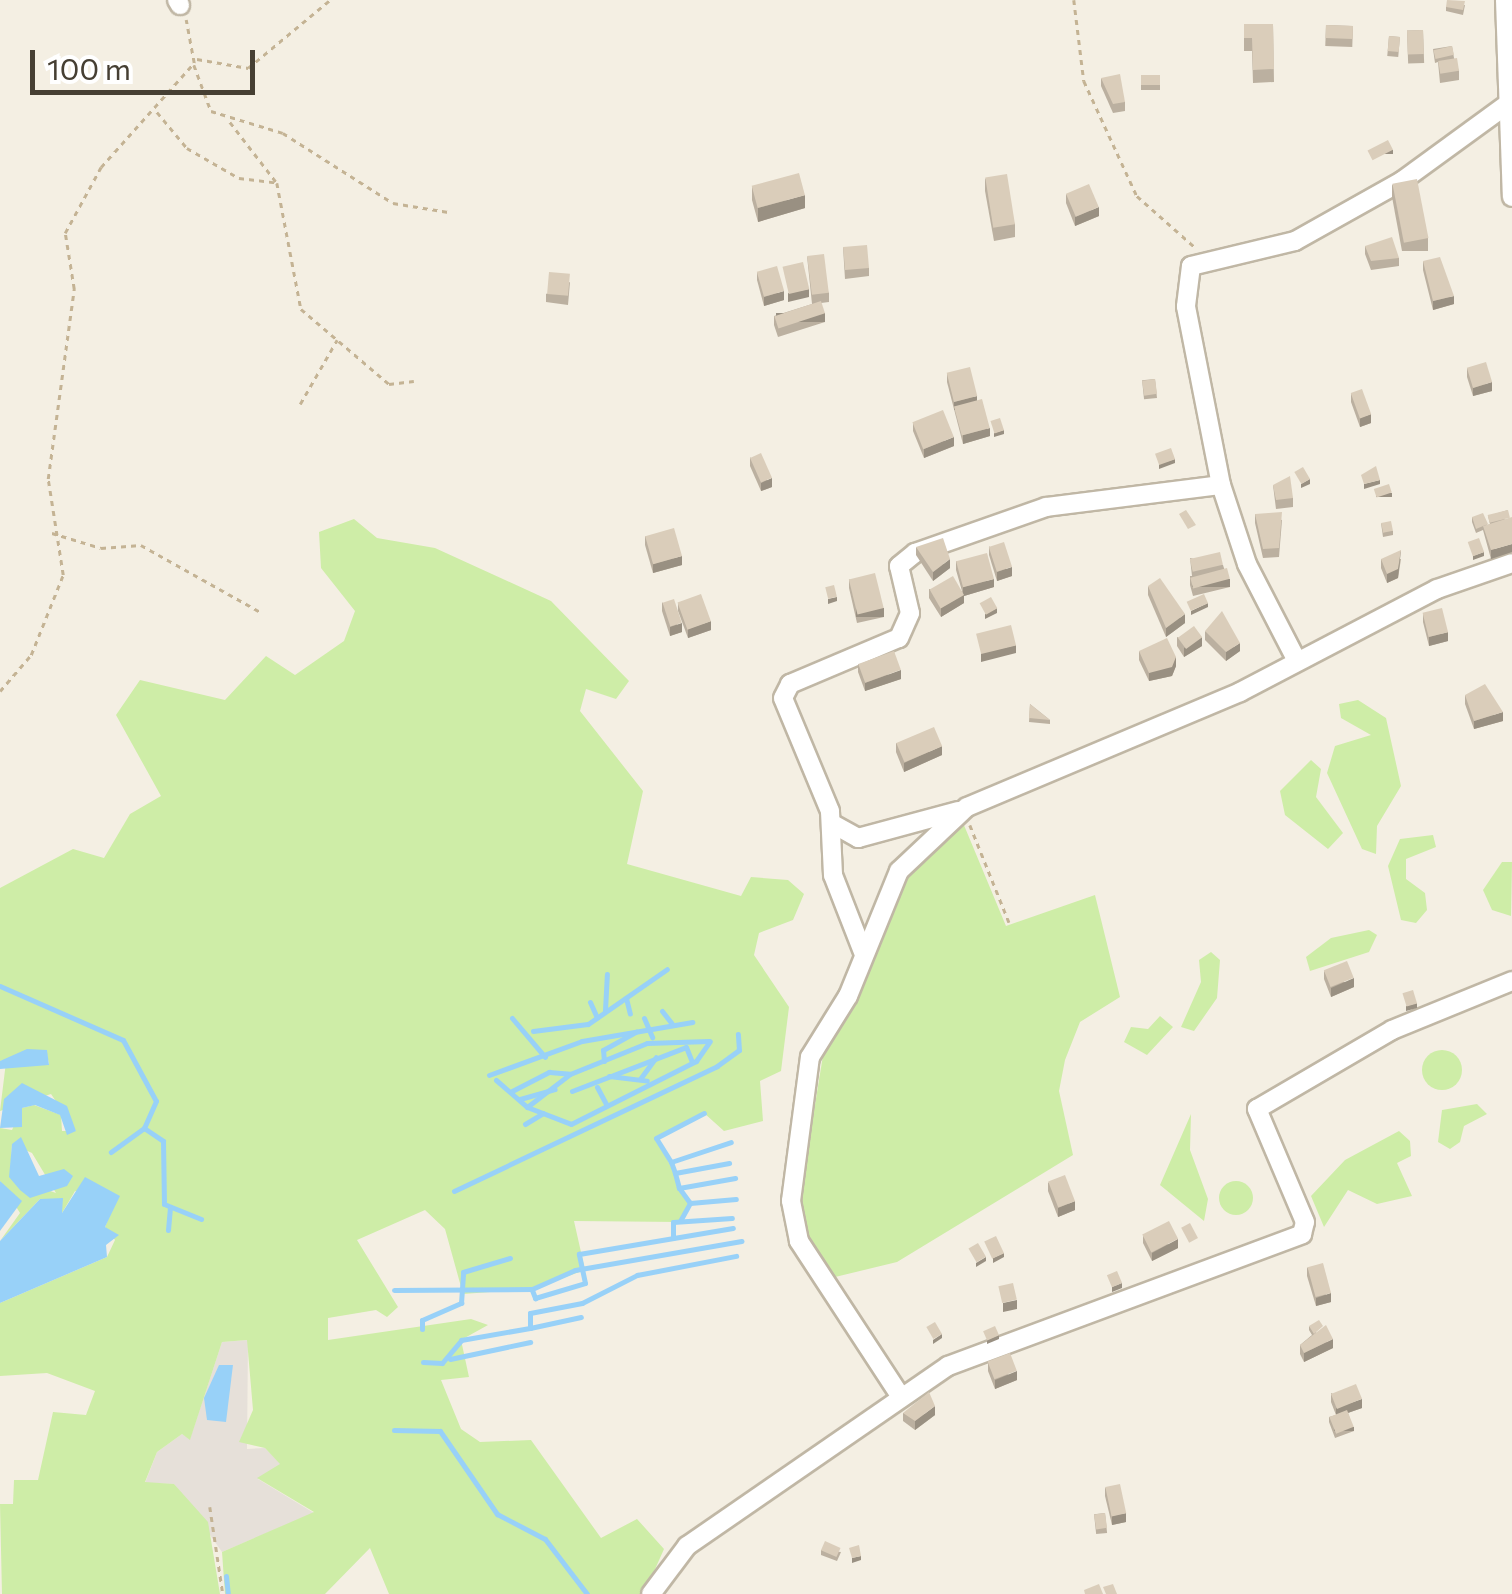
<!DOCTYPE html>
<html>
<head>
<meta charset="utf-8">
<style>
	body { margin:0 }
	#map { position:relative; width:1512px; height:1594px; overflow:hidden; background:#f4efe3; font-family:Commissioner,sans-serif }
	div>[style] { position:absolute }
	.industrial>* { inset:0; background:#e6e0d9 }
	.green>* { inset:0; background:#ceeda7 }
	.round { border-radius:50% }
	.water>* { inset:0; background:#98d1f8 }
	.stream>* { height:5px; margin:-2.5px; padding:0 2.5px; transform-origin:2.5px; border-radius:2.5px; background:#98d1f8 }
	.path>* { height:2.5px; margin-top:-1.25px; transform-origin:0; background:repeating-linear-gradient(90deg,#c4b394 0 5px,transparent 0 10px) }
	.roads { filter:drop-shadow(2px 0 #c0b7a5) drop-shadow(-2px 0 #c0b7a5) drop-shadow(0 2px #c0b7a5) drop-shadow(0 -2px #c0b7a5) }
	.minor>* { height:18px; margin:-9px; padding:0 9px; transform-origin:9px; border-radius:9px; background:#fff }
	.wall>* { inset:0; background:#bbb0a0; transform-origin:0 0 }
	.shaded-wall>* { inset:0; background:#999082; transform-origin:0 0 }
	.building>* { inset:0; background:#dacdba; transform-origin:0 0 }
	span { translate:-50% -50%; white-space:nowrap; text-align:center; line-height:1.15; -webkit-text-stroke:9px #fff; paint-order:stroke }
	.scale { position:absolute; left:30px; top:50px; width:225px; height:45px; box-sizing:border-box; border:5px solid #463f33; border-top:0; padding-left:12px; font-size:30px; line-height:35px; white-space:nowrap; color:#463f33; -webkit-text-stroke:8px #fff; paint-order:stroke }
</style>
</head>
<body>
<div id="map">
	<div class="industrial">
		<div style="clip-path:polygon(248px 1340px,247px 1449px,265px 1448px,281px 1464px,258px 1479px,314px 1513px,222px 1552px,174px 1484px,145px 1483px,157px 1452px,182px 1434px,190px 1439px,222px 1342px)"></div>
	</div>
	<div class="green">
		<div style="clip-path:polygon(evenodd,354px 519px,377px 538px,435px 548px,551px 601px,629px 681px,616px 699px,586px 689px,580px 711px,643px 791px,627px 864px,741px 896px,751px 877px,788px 880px,804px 894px,793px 920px,759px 933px,754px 955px,789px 1007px,781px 1071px,760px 1081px,763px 1121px,724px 1131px,704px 1113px,656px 1138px,690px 1203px,679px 1222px,574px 1221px,585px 1270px,532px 1289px,463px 1294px,445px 1229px,425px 1210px,357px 1240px,398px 1307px,387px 1317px,376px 1310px,328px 1318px,328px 1340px,471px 1319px,488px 1325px,461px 1340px,469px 1377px,441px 1380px,461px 1429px,480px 1442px,531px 1440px,601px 1538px,637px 1519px,664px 1549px,644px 1594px,389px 1594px,370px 1548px,325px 1594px,225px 1594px,222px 1552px,314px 1512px,257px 1478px,280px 1464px,265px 1448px,239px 1442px,253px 1410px,247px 1340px,222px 1342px,190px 1440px,182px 1434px,157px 1452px,145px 1482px,174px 1484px,208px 1522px,220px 1594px,2px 1594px,0 1504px,13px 1504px,14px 1480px,38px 1480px,53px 1412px,86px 1415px,95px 1391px,47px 1373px,0 1376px,0 1303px,107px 1257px,115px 1240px,105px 1227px,113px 1207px,75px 1191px,62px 1213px,62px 1199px,40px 1199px,0 1241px,20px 1213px,0 1181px,0 1128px,12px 1130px,22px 1108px,34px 1105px,61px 1115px,62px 1131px,76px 1131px,51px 1094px,0 1111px,6px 1062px,49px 1064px,46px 1050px,0 1061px,0 888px,73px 849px,104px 858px,130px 814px,161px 796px,116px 715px,140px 680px,225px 700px,266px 656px,295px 675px,344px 641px,355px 611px,321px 568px,319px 532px,354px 519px,12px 1144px,32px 1153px,56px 1193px,10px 1177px,12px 1144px)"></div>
		<div style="clip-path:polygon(1358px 700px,1386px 718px,1401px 786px,1377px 826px,1376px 854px,1362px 849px,1327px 773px,1335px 746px,1371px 735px,1341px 718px,1339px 704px)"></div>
		<div style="clip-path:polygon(1311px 760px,1321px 769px,1316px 797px,1343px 833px,1328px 849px,1285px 815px,1280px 791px)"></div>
		<div style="clip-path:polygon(961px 818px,1006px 926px,1095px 895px,1120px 997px,1080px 1022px,1065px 1060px,1059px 1091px,1073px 1155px,897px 1262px,831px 1278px,796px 1221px,827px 1031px,898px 882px)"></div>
		<div style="clip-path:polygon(1433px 835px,1436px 847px,1406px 859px,1406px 879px,1425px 893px,1427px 910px,1416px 923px,1401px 920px,1388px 866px,1400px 839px)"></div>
		<div style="clip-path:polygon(1502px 862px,1512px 862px,1511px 916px,1492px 910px,1483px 890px)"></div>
		<div style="clip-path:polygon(1369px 930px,1377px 935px,1369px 952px,1310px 971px,1306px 957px,1331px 938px)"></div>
		<div style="clip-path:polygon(1211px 952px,1220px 960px,1217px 998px,1194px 1031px,1181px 1027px,1201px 982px,1199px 960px)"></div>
		<div style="clip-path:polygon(1160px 1016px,1173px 1027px,1147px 1055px,1124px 1042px,1131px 1027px,1148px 1029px)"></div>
		<div class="round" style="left:1422px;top:1050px;width:40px;height:40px"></div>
		<div style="clip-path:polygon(1477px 1104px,1487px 1114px,1464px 1126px,1460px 1142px,1450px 1149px,1438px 1142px,1442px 1110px)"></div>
		<div style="clip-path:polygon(1191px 1114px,1190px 1150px,1208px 1199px,1204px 1221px,1160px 1185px)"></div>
		<div style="clip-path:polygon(1399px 1131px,1410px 1141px,1411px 1156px,1397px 1163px,1412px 1196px,1377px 1204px,1348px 1190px,1324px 1227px,1311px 1196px,1345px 1160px)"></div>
		<div class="round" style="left:1219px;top:1181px;width:34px;height:34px"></div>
	</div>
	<div class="water">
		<div style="clip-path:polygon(27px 1049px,47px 1050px,49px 1065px,0 1069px,0 1061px)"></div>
		<div style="clip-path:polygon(22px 1083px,67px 1106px,76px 1131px,67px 1135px,60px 1115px,35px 1105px,22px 1108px,22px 1127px,0 1128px,4px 1099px)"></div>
		<div style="clip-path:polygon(21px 1137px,39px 1176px,64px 1169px,73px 1176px,67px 1186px,30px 1198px,20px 1190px,9px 1177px,12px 1144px)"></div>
		<div style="clip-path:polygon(85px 1177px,120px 1196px,105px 1227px,119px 1235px,106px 1245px,107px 1257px,0 1303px,0 1241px,40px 1199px,63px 1198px,62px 1213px)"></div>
		<div style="clip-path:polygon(0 1181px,22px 1201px,0 1231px)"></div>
		<div style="clip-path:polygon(219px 1365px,233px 1365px,226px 1422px,207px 1420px,204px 1398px)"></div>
	</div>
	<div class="stream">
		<div style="left:0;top:986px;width:134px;rotate:23.7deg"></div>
		<div style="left:123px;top:1040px;width:69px;rotate:61.6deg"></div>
		<div style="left:156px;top:1101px;width:30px;rotate:114deg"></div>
		<div style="left:144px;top:1128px;width:41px;rotate:144deg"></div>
		<div style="left:626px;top:998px;width:16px;rotate:76deg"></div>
		<div style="left:590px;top:1002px;width:17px;rotate:66deg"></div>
		<div style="left:605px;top:1010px;width:36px;rotate:-87deg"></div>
		<div style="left:662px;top:1011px;width:16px;rotate:52deg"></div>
		<div style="left:512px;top:1018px;width:51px;rotate:49.8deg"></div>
		<div style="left:644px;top:1018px;width:21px;rotate:67deg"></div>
		<div style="left:533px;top:1031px;width:55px;rotate:-7.3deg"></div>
		<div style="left:588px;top:1024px;width:96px;rotate:-34.8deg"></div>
		<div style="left:604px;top:1061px;width:11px;rotate:-95deg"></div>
		<div style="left:603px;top:1050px;width:38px;rotate:-29deg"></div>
		<div style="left:489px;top:1075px;width:99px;rotate:-20.1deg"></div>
		<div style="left:582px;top:1041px;width:112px;rotate:-9.8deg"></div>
		<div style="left:609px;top:1076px;width:38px;rotate:7deg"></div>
		<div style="left:640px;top:1079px;width:27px;rotate:-54deg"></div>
		<div style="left:496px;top:1080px;width:41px;rotate:41.1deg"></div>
		<div style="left:527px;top:1107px;width:47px;rotate:21.1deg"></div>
		<div style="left:571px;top:1124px;width:140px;rotate:-26.7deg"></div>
		<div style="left:696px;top:1061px;width:24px;rotate:-55deg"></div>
		<div style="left:597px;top:1087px;width:21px;rotate:62deg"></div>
		<div style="left:512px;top:1091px;width:42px;rotate:-27.2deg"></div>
		<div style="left:549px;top:1072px;width:21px;rotate:5deg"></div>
		<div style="left:572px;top:1091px;width:122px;rotate:-21.1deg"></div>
		<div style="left:686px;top:1047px;width:16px;rotate:68deg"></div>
		<div style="left:520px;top:1099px;width:36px;rotate:-16deg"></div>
		<div style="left:527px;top:1107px;width:54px;rotate:-37.5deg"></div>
		<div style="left:570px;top:1074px;width:83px;rotate:-21.9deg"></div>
		<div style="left:647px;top:1043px;width:62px;rotate:-1.8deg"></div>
		<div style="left:525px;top:1124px;width:21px;rotate:-31deg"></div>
		<div style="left:144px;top:1128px;width:23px;rotate:34deg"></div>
		<div style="left:163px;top:1141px;width:63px;rotate:89.1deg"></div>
		<div style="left:164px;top:1204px;width:40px;rotate:22deg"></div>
		<div style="left:671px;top:1162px;width:28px;rotate:-122deg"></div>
		<div style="left:656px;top:1138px;width:54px;rotate:-27.5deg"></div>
		<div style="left:675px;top:1173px;width:12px;rotate:-110deg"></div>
		<div style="left:671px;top:1162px;width:63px;rotate:-18.4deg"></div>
		<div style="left:679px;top:1188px;width:16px;rotate:-105deg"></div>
		<div style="left:675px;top:1173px;width:55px;rotate:-10.5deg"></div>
		<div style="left:454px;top:1191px;width:291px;rotate:-25.4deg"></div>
		<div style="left:717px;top:1066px;width:27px;rotate:-36deg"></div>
		<div style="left:739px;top:1050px;width:16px;rotate:-94deg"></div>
		<div style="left:690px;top:1203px;width:19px;rotate:-126deg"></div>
		<div style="left:679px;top:1188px;width:57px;rotate:-10.1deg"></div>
		<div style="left:680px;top:1221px;width:21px;rotate:-61deg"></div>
		<div style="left:690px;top:1203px;width:46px;rotate:-5deg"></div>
		<div style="left:168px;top:1230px;width:22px;rotate:-85deg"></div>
		<div style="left:673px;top:1238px;width:16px;rotate:-90deg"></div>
		<div style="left:673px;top:1222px;width:59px;rotate:-3.9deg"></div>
		<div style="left:394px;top:1290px;width:138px;rotate:-0.4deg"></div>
		<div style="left:532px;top:1289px;width:47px;rotate:-23.8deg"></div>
		<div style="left:575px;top:1270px;width:169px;rotate:-9.9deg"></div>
		<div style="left:532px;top:1290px;width:9px;rotate:69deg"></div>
		<div style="left:535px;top:1298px;width:52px;rotate:-16.7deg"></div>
		<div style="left:585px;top:1283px;width:30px;rotate:-102deg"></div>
		<div style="left:579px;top:1254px;width:156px;rotate:-9.6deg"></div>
		<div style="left:530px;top:1328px;width:52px;rotate:-12.2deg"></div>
		<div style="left:422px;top:1329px;width:9px;rotate:-90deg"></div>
		<div style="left:422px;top:1320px;width:43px;rotate:-23.6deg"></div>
		<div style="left:461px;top:1303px;width:31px;rotate:-86deg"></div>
		<div style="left:463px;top:1272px;width:49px;rotate:-16.6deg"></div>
		<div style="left:450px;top:1359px;width:82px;rotate:-12deg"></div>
		<div style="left:423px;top:1362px;width:19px;rotate:3deg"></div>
		<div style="left:442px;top:1363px;width:30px;rotate:-50deg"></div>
		<div style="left:461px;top:1340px;width:70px;rotate:-9.9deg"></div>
		<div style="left:530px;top:1328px;width:15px;rotate:-90deg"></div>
		<div style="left:530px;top:1313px;width:53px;rotate:-10.9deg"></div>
		<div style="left:582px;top:1303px;width:62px;rotate:-27deg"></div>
		<div style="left:637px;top:1275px;width:101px;rotate:-10.9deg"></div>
		<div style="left:394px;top:1430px;width:46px;rotate:1.2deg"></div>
		<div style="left:440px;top:1431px;width:101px;rotate:55.5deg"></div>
		<div style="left:497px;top:1514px;width:54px;rotate:27.5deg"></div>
		<div style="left:545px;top:1539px;width:69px;rotate:52.6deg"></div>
		<div style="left:226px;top:1576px;width:18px;rotate:84deg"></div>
	</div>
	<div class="path">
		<div style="left:1074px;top:0;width:82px;rotate:83deg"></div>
		<div style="left:1084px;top:81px;width:127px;rotate:65.3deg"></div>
		<div style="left:1137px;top:196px;width:80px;rotate:41.5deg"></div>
		<div style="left:197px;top:59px;width:52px;rotate:10deg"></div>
		<div style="left:248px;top:68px;width:107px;rotate:-39.7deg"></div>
		<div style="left:194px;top:65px;width:49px;rotate:69.7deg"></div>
		<div style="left:211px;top:111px;width:75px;rotate:17deg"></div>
		<div style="left:283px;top:133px;width:130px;rotate:32.5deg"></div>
		<div style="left:393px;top:203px;width:56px;rotate:9.3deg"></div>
		<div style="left:157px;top:112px;width:47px;rotate:50.2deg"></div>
		<div style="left:187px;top:148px;width:60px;rotate:30deg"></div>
		<div style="left:239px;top:178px;width:38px;rotate:7deg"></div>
		<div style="left:230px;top:122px;width:77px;rotate:52.4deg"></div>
		<div style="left:277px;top:183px;width:128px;rotate:79.2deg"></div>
		<div style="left:301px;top:309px;width:116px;rotate:40.4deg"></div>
		<div style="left:389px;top:384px;width:25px;rotate:-7deg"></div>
		<div style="left:300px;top:404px;width:74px;rotate:-60deg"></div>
		<div style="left:52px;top:533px;width:51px;rotate:17deg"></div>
		<div style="left:101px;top:548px;width:40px;rotate:-4.3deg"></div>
		<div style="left:141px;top:545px;width:139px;rotate:29.3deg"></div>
		<div style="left:0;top:691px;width:48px;rotate:-49.3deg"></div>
		<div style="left:31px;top:655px;width:86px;rotate:-68.2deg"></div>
		<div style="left:63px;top:575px;width:97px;rotate:-98.9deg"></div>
		<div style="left:48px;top:479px;width:192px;rotate:-82.2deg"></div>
		<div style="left:74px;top:289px;width:57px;rotate:-99.1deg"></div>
		<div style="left:65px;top:233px;width:75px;rotate:-61.4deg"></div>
		<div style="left:101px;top:167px;width:140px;rotate:-48.2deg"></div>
		<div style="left:194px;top:63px;width:44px;rotate:-100.5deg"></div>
		<div style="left:970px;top:825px;width:105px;rotate:68.1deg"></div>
		<div style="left:210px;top:1507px;width:88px;rotate:81.5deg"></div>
	</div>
	<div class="roads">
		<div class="minor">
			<div style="left:177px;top:0;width:6px;rotate:59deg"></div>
			<div style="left:1505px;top:0;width:197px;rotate:88deg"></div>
			<div style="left:1297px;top:661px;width:109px;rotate:-117.3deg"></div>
			<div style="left:1247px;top:564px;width:83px;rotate:-108.2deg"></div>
			<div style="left:1221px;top:485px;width:182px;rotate:-101.1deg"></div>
			<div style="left:1186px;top:306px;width:40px;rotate:-82.9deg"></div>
			<div style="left:1191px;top:266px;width:107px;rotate:-13.5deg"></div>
			<div style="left:1295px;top:241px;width:123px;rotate:-29.3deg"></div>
			<div style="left:1402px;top:181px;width:127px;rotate:-36.1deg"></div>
			<div style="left:833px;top:824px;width:29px;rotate:29deg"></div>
			<div style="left:858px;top:838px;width:104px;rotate:-15.1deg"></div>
			<div style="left:863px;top:952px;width:83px;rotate:-111.3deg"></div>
			<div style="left:833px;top:875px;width:64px;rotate:-92.7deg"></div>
			<div style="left:830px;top:811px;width:122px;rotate:-112.6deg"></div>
			<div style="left:783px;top:698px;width:16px;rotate:-63deg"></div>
			<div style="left:790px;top:684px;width:118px;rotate:-22.9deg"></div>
			<div style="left:899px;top:638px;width:27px;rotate:-66deg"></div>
			<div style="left:910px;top:613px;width:48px;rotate:-103.2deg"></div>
			<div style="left:899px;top:566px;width:21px;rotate:-39deg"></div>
			<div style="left:915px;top:553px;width:139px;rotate:-19.3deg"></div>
			<div style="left:1046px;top:507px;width:176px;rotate:-7.2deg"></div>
			<div style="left:899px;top:1394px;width:183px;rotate:-123.2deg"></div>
			<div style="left:799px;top:1241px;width:41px;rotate:-101.3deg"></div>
			<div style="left:791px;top:1201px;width:145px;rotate:-82.5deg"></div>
			<div style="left:810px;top:1057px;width:72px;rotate:-58.1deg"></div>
			<div style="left:848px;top:996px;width:135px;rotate:-67.8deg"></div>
			<div style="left:899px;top:871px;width:93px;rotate:-43.3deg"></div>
			<div style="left:967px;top:807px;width:296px;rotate:-22.8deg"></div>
			<div style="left:1240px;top:692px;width:222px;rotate:-27.6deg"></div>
			<div style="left:1437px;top:589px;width:79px;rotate:-19.1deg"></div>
			<div style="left:651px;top:1594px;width:60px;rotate:-53.1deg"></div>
			<div style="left:687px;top:1546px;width:317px;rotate:-34.6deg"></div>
			<div style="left:948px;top:1366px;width:378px;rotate:-20.4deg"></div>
			<div style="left:1302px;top:1234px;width:12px;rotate:-76deg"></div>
			<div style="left:1305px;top:1222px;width:123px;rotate:-113deg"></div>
			<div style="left:1257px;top:1109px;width:156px;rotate:-30.3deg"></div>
			<div style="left:1392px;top:1030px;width:130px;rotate:-22.2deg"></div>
		</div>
	</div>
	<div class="wall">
		<div style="clip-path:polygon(1465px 5px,1463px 15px,1446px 11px,1446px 7px)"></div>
		<div style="clip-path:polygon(1244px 24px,1273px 24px,1274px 82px,1253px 83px,1252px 51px,1244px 51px)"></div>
		<div style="left:1326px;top:25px;width:27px;height:21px;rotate:2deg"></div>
		<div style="left:1423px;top:30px;width:33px;height:16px;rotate:88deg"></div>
		<div style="left:1389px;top:36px;width:11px;height:20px;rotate:5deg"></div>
		<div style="clip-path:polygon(1452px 46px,1454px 58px,1459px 71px,1459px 80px,1440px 83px,1438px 62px,1435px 63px,1433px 49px)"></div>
		<div style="left:1160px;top:75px;width:15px;height:19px;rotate:90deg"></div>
		<div style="clip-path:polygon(1101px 78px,1125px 102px,1125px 111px,1113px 113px,1101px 86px)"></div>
		<div style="clip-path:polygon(985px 178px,1015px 224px,1015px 237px,994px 241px,985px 191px)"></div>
		<div style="clip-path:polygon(1392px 184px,1428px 238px,1428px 251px,1402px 251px,1392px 197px)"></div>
		<div style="clip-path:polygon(752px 187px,805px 208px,758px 222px,752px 200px)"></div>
		<div style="clip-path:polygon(1066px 194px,1099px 216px,1075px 226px,1066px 203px)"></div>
		<div style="clip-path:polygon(1365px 246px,1399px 258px,1399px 266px,1371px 270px,1365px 254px)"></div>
		<div style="clip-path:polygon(843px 247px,869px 268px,869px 276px,845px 279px)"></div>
		<div style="clip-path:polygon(807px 256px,829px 293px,829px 302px,821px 303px,825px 322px,778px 337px,774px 325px,774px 316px,812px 304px)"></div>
		<div style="clip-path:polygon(1423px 261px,1454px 304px,1433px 310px,1423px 270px)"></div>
		<div style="clip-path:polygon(757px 272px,784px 300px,764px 306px,757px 280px)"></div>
		<div style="clip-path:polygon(570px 282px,568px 305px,546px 302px,546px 294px)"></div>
		<div style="clip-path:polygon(1467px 368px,1492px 391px,1473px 396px,1467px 377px)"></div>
		<div style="clip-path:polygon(947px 373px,977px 401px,990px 436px,963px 444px,947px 382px)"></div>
		<div style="left:1155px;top:379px;width:19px;height:13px;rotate:84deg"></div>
		<div style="clip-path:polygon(1351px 393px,1371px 423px,1360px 427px,1351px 402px)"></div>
		<div style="clip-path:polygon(913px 423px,954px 446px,924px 458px,913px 431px)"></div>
		<div style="clip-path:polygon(750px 457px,772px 487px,761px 491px,750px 466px)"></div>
		<div style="clip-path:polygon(1273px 485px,1293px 498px,1293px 507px,1276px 509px)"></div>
		<div style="clip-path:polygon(1508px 510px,1491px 559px,1483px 530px,1476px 533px,1472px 522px,1472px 517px,1488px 525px,1490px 524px,1488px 516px)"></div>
		<div style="clip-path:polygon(1255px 514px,1282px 520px,1279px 557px,1263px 558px,1255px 523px)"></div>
		<div style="clip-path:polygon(1381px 523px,1393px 531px,1393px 535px,1383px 537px)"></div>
		<div style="clip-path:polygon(645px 536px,682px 565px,653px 573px,645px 545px)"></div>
		<div style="clip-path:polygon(989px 546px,1012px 576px,997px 581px,989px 555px)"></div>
		<div style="clip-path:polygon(916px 547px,950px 568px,933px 581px,916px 555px)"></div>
		<div style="clip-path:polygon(1190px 558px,1223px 565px,1230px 587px,1193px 596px,1190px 585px,1190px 576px,1192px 576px)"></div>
		<div style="clip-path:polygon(1381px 559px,1401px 559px,1398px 578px,1387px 583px,1381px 568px)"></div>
		<div style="clip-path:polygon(956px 561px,994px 587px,964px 596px,964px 603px,941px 617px,929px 598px,929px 589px,962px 591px,956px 570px)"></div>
		<div style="clip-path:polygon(849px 579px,884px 617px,857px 623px,849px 588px)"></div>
		<div style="clip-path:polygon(1148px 586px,1185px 623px,1166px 637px,1148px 595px)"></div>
		<div style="clip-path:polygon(662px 602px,682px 632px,670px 636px,662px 611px)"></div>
		<div style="clip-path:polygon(678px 603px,711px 630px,688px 638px,678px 611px)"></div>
		<div style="clip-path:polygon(1423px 613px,1448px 641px,1429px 646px,1423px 622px)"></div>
		<div style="clip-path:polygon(1205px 631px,1240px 651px,1226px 661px,1205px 640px)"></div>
		<div style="clip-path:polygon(1177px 637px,1202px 646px,1184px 657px,1177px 646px)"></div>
		<div style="clip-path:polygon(1139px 651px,1176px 666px,1172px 676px,1149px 681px,1139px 660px)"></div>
		<div style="clip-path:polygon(858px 664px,901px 679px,865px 691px,858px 672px)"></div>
		<div style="clip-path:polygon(1465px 695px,1503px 721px,1474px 729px,1465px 704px)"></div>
		<div style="clip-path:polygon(1030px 704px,1050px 720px,1050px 724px,1029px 722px)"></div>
		<div style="clip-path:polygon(896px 743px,942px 755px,904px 772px,896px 752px)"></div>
		<div style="clip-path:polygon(1324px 971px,1354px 987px,1331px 997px,1324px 979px)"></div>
		<div style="clip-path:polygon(1048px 1182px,1075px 1210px,1058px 1217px,1048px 1191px)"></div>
		<div style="clip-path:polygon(1143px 1235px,1178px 1248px,1152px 1261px,1143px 1243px)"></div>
		<div style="clip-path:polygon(1307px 1267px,1331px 1302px,1316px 1306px,1307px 1276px)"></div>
		<div style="clip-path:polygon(1309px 1326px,1333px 1348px,1304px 1362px,1300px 1354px,1300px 1345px,1312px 1335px,1309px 1330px)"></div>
		<div style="clip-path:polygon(988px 1362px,1017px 1380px,995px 1389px,988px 1371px)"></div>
		<div style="clip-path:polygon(1331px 1393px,1362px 1408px,1348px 1413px,1354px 1431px,1335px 1438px,1329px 1422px,1329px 1417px,1336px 1415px,1331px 1402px)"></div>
		<div style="clip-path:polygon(903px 1413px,935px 1415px,915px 1430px,903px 1421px)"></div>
		<div style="clip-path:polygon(1105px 1487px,1126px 1522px,1112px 1525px,1105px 1496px)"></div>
		<div style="left:1105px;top:1513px;width:20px;height:11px;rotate:84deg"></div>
		<div style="clip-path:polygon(821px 1550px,841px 1552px,837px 1561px,821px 1555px)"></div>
	</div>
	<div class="shaded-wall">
		<div style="left:1393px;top:150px;width:4px;height:23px;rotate:90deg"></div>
		<div style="clip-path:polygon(805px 195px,805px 208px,758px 222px,758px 208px)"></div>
		<div style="clip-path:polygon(1099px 207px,1099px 216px,1075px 226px,1075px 217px)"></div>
		<div style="clip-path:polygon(809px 289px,809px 297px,788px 302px,788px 293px)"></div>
		<div style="clip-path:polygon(784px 291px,784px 300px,764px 306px,764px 297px)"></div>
		<div style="clip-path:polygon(1454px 296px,1454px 304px,1433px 310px,1433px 301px)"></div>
		<div style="left:825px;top:313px;width:9px;height:49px;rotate:90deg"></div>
		<div style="clip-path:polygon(1492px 382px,1492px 391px,1473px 396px,1473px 388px)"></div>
		<div style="clip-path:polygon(977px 396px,977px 405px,954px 410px,954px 402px)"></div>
		<div style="clip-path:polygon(1371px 414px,1371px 423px,1360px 427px,1360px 418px)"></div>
		<div style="clip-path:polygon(990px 428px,990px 436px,963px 444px,963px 435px)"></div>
		<div style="clip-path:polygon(1004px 430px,1004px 434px,994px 437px,994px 433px)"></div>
		<div style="clip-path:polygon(954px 437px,954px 446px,924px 458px,924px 449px)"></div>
		<div style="clip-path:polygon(1175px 459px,1175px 463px,1159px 469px,1159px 464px)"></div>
		<div style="clip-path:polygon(772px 478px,772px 487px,761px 491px,761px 483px)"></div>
		<div style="clip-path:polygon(1310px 479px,1310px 484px,1301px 488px,1301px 484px)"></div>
		<div style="clip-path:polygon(1380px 480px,1380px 484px,1364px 489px,1364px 484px)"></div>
		<div style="left:1392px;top:493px;width:4px;height:16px;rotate:90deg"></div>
		<div style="clip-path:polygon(1512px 544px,1512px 552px,1491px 559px,1491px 550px)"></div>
		<div style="clip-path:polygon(1401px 550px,1398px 578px,1387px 583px,1387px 574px)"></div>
		<div style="clip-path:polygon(1484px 552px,1484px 556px,1473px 560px,1473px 556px)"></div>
		<div style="clip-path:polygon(682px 556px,682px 565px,653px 573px,653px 564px)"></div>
		<div style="clip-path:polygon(950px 559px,950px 568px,933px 581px,933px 572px)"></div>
		<div style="clip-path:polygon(1012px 567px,1012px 576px,997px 581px,997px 572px)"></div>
		<div style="clip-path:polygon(994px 579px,994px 587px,964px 596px,964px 603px,941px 617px,941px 608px,963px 595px,963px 587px)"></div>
		<div style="left:1230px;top:579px;width:8px;height:38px;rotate:90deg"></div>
		<div style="clip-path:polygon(837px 597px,837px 601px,828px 604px,828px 599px)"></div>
		<div style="clip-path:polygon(1208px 603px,1208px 607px,1191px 615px,1191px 611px)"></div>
		<div style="left:884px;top:608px;width:9px;height:28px;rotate:90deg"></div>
		<div style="clip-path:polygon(997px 608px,997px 613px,985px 619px,985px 614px)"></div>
		<div style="clip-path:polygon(1185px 614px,1185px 623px,1166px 637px,1166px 628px)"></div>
		<div style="clip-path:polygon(711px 621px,711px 630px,688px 638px,688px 629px)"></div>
		<div style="clip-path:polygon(682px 623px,682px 632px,670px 636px,670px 627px)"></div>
		<div style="clip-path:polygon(1448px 632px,1448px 641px,1429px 646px,1429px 637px)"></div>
		<div style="clip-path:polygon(1202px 637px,1202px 646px,1184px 657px,1184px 648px)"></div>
		<div style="clip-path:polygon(1240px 643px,1240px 651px,1226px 661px,1226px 652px)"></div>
		<div style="clip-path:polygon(1016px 645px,1016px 653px,981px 662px,981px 653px)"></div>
		<div style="clip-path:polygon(1176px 657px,1176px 666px,1172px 676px,1149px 681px,1149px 673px)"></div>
		<div style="clip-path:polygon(901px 670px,901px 679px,865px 691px,865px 683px)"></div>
		<div style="clip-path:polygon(1503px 712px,1503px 721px,1474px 729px,1474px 721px)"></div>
		<div style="clip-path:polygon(942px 746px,942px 755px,904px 772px,904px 763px)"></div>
		<div style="clip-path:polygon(1354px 978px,1354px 987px,1331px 997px,1331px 988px)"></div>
		<div style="clip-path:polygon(1417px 1003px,1417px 1008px,1406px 1011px,1406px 1006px)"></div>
		<div style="clip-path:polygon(1075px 1201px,1075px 1210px,1058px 1217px,1058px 1208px)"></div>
		<div style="clip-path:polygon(1178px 1239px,1178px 1248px,1152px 1261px,1152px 1253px)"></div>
		<div style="clip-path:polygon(1004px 1253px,1004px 1257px,993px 1263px,993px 1258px)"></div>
		<div style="clip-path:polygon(986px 1257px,986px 1261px,976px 1267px,976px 1263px)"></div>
		<div style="clip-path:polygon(1122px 1283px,1122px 1288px,1112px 1292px,1112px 1287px)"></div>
		<div style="clip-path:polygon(1331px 1293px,1331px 1302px,1316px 1306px,1316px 1298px)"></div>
		<div style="clip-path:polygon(1017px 1300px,1017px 1309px,1003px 1312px,1003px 1303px)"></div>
		<div style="clip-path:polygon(942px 1334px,942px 1338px,933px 1344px,933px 1340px)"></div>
		<div style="clip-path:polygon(999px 1335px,999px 1339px,987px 1344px,987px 1340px)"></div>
		<div style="clip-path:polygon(1333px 1339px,1333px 1348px,1304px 1362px,1304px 1353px)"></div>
		<div style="clip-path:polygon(1017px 1371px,1017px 1380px,995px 1389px,995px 1380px)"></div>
		<div style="clip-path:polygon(1362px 1399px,1362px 1408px,1336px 1417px,1336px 1408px)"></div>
		<div style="clip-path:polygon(935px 1406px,935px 1415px,915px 1430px,915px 1421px)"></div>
		<div style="left:1354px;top:1427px;width:4px;height:20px;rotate:90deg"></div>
		<div style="clip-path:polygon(1126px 1513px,1126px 1522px,1112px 1525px,1112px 1516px)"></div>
		<div style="clip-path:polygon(861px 1556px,861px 1560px,852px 1563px,852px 1558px)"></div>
	</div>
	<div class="building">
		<div style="clip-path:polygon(1447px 0,1465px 1px,1463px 10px,1446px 7px)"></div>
		<div style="clip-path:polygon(1244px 24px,1273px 24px,1274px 69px,1253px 70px,1252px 38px,1244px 38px)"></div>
		<div style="left:1326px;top:25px;width:27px;height:13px;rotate:2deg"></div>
		<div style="left:1423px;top:30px;width:24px;height:16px;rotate:88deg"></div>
		<div style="left:1389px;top:36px;width:11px;height:15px;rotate:5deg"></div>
		<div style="left:1452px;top:46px;width:9px;height:19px;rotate:77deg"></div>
		<div style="left:1457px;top:58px;width:13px;height:19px;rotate:81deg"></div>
		<div style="clip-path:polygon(1120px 74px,1125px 102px,1113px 104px,1101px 78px)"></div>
		<div style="left:1160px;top:75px;width:10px;height:19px;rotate:90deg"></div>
		<div style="left:1388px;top:140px;width:11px;height:23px;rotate:63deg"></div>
		<div style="left:799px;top:173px;width:23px;height:49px;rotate:75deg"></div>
		<div style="left:1007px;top:174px;width:51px;height:22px;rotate:81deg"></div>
		<div style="left:1417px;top:179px;width:60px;height:25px;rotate:79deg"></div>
		<div style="left:1089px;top:184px;width:25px;height:25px;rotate:67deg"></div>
		<div style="clip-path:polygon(1392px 237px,1399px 258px,1371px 261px,1365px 246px)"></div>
		<div style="left:867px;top:245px;width:23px;height:24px;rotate:85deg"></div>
		<div style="left:824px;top:254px;width:39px;height:17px;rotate:83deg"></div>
		<div style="clip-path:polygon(1440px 257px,1454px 296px,1433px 301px,1423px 261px)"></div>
		<div style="left:803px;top:262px;width:28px;height:21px;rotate:77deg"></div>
		<div style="left:777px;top:266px;width:26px;height:21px;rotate:74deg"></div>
		<div style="left:549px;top:272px;width:21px;height:22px;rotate:5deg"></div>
		<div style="left:821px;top:301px;width:13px;height:49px;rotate:72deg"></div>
		<div style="left:1486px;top:362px;width:21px;height:20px;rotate:73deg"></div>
		<div style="left:970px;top:367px;width:30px;height:24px;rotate:76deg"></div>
		<div style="left:1155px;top:379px;width:15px;height:13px;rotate:82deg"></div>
		<div style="left:1362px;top:389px;width:27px;height:12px;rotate:70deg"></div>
		<div style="left:982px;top:399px;width:30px;height:29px;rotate:75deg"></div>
		<div style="left:943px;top:410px;width:29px;height:33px;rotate:68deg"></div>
		<div style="left:1000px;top:418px;width:13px;height:10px;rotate:72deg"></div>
		<div style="left:1171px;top:448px;width:12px;height:17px;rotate:70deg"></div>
		<div style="left:761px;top:453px;width:27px;height:12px;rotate:66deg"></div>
		<div style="clip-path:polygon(1376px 466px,1380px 480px,1364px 484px,1361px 475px)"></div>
		<div style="left:1303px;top:467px;width:14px;height:10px;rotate:60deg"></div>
		<div style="clip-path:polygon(1290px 476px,1293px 498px,1276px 500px,1273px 485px)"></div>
		<div style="left:1389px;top:484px;width:9px;height:16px;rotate:72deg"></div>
		<div style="clip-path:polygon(1186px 510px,1196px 525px,1188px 529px,1179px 514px)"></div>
		<div style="left:1508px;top:510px;width:8px;height:21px;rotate:76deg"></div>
		<div style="clip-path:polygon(1282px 512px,1279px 548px,1263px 549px,1255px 514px)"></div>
		<div style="clip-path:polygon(1483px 513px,1488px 524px,1476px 529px,1472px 517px)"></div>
		<div style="clip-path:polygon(1512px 517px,1512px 544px,1491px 550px,1483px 526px)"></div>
		<div style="left:1391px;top:521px;width:10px;height:10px;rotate:79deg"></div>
		<div style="left:674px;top:528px;width:29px;height:30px;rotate:74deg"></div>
		<div style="clip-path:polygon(943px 538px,950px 559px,933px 572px,916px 547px)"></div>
		<div style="left:1479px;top:538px;width:15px;height:12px;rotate:70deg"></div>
		<div style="left:1004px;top:542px;width:26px;height:16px;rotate:72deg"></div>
		<div style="clip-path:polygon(1401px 550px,1398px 569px,1387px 574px,1381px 559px)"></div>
		<div style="left:1220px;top:552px;width:13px;height:31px;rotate:77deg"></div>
		<div style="left:987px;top:553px;width:27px;height:32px;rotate:75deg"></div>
		<div style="left:1227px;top:568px;width:11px;height:38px;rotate:75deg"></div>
		<div style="left:875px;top:573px;width:36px;height:27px;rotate:76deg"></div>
		<div style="left:953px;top:576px;width:22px;height:27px;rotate:60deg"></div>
		<div style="clip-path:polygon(1160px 578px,1185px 614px,1166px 628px,1148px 586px)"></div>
		<div style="left:834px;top:585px;width:12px;height:9px;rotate:76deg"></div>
		<div style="left:701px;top:594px;width:29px;height:25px;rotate:70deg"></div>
		<div style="left:1204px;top:594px;width:10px;height:19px;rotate:66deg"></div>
		<div style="left:991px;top:597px;width:13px;height:13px;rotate:61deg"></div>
		<div style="left:674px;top:599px;width:25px;height:12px;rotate:72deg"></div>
		<div style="left:1442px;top:608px;width:25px;height:20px;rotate:76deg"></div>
		<div style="clip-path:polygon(1222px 611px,1240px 643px,1226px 652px,1205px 631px)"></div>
		<div style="left:1011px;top:625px;width:21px;height:36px;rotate:76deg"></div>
		<div style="left:1194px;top:626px;width:14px;height:20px;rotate:54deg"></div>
		<div style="clip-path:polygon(1167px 638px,1176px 657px,1172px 667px,1149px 673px,1139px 651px)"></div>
		<div style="left:894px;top:651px;width:20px;height:38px;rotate:70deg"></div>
		<div style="clip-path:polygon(1485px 684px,1503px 712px,1474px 721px,1465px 695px)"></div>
		<div style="clip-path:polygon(1030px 704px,1050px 720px,1029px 718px)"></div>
		<div style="left:934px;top:727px;width:21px;height:41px;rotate:67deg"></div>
		<div style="left:1347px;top:961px;width:18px;height:25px;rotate:68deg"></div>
		<div style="left:1413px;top:990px;width:14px;height:11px;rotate:73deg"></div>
		<div style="left:1065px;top:1175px;width:28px;height:18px;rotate:69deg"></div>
		<div style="left:1169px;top:1221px;width:20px;height:30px;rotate:63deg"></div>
		<div style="left:1190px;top:1223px;width:17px;height:10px;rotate:62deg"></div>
		<div style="left:996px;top:1236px;width:19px;height:13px;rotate:65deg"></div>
		<div style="left:978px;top:1243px;width:16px;height:11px;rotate:60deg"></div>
		<div style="left:1323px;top:1263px;width:31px;height:16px;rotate:75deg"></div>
		<div style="left:1117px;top:1271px;width:13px;height:11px;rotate:67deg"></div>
		<div style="left:1013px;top:1283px;width:17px;height:15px;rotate:77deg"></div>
		<div style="clip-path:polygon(1319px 1320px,1323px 1326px,1314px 1334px,1309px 1326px)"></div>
		<div style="left:935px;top:1322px;width:14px;height:10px;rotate:60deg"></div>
		<div style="clip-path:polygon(1326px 1325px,1333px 1339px,1304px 1353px,1300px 1345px)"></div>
		<div style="left:995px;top:1326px;width:10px;height:13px;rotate:66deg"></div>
		<div style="left:1010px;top:1353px;width:19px;height:24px;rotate:69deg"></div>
		<div style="left:1356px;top:1384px;width:16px;height:27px;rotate:68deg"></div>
		<div style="clip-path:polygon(929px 1392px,935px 1406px,915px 1421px,903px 1413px)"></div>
		<div style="left:1347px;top:1410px;width:18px;height:19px;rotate:68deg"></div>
		<div style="left:1120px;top:1484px;width:30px;height:15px;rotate:78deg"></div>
		<div style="left:1105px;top:1513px;width:15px;height:11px;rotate:82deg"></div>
		<div style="left:825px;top:1541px;width:17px;height:10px;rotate:24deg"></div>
		<div style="clip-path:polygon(859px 1545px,861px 1556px,852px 1558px,849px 1548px)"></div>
		<div style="clip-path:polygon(1099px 1584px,1103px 1594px,1085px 1594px,1084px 1590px)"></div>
		<div style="clip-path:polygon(1113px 1584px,1117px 1594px,1106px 1594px,1103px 1587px)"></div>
	</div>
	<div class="scale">100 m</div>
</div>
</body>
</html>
